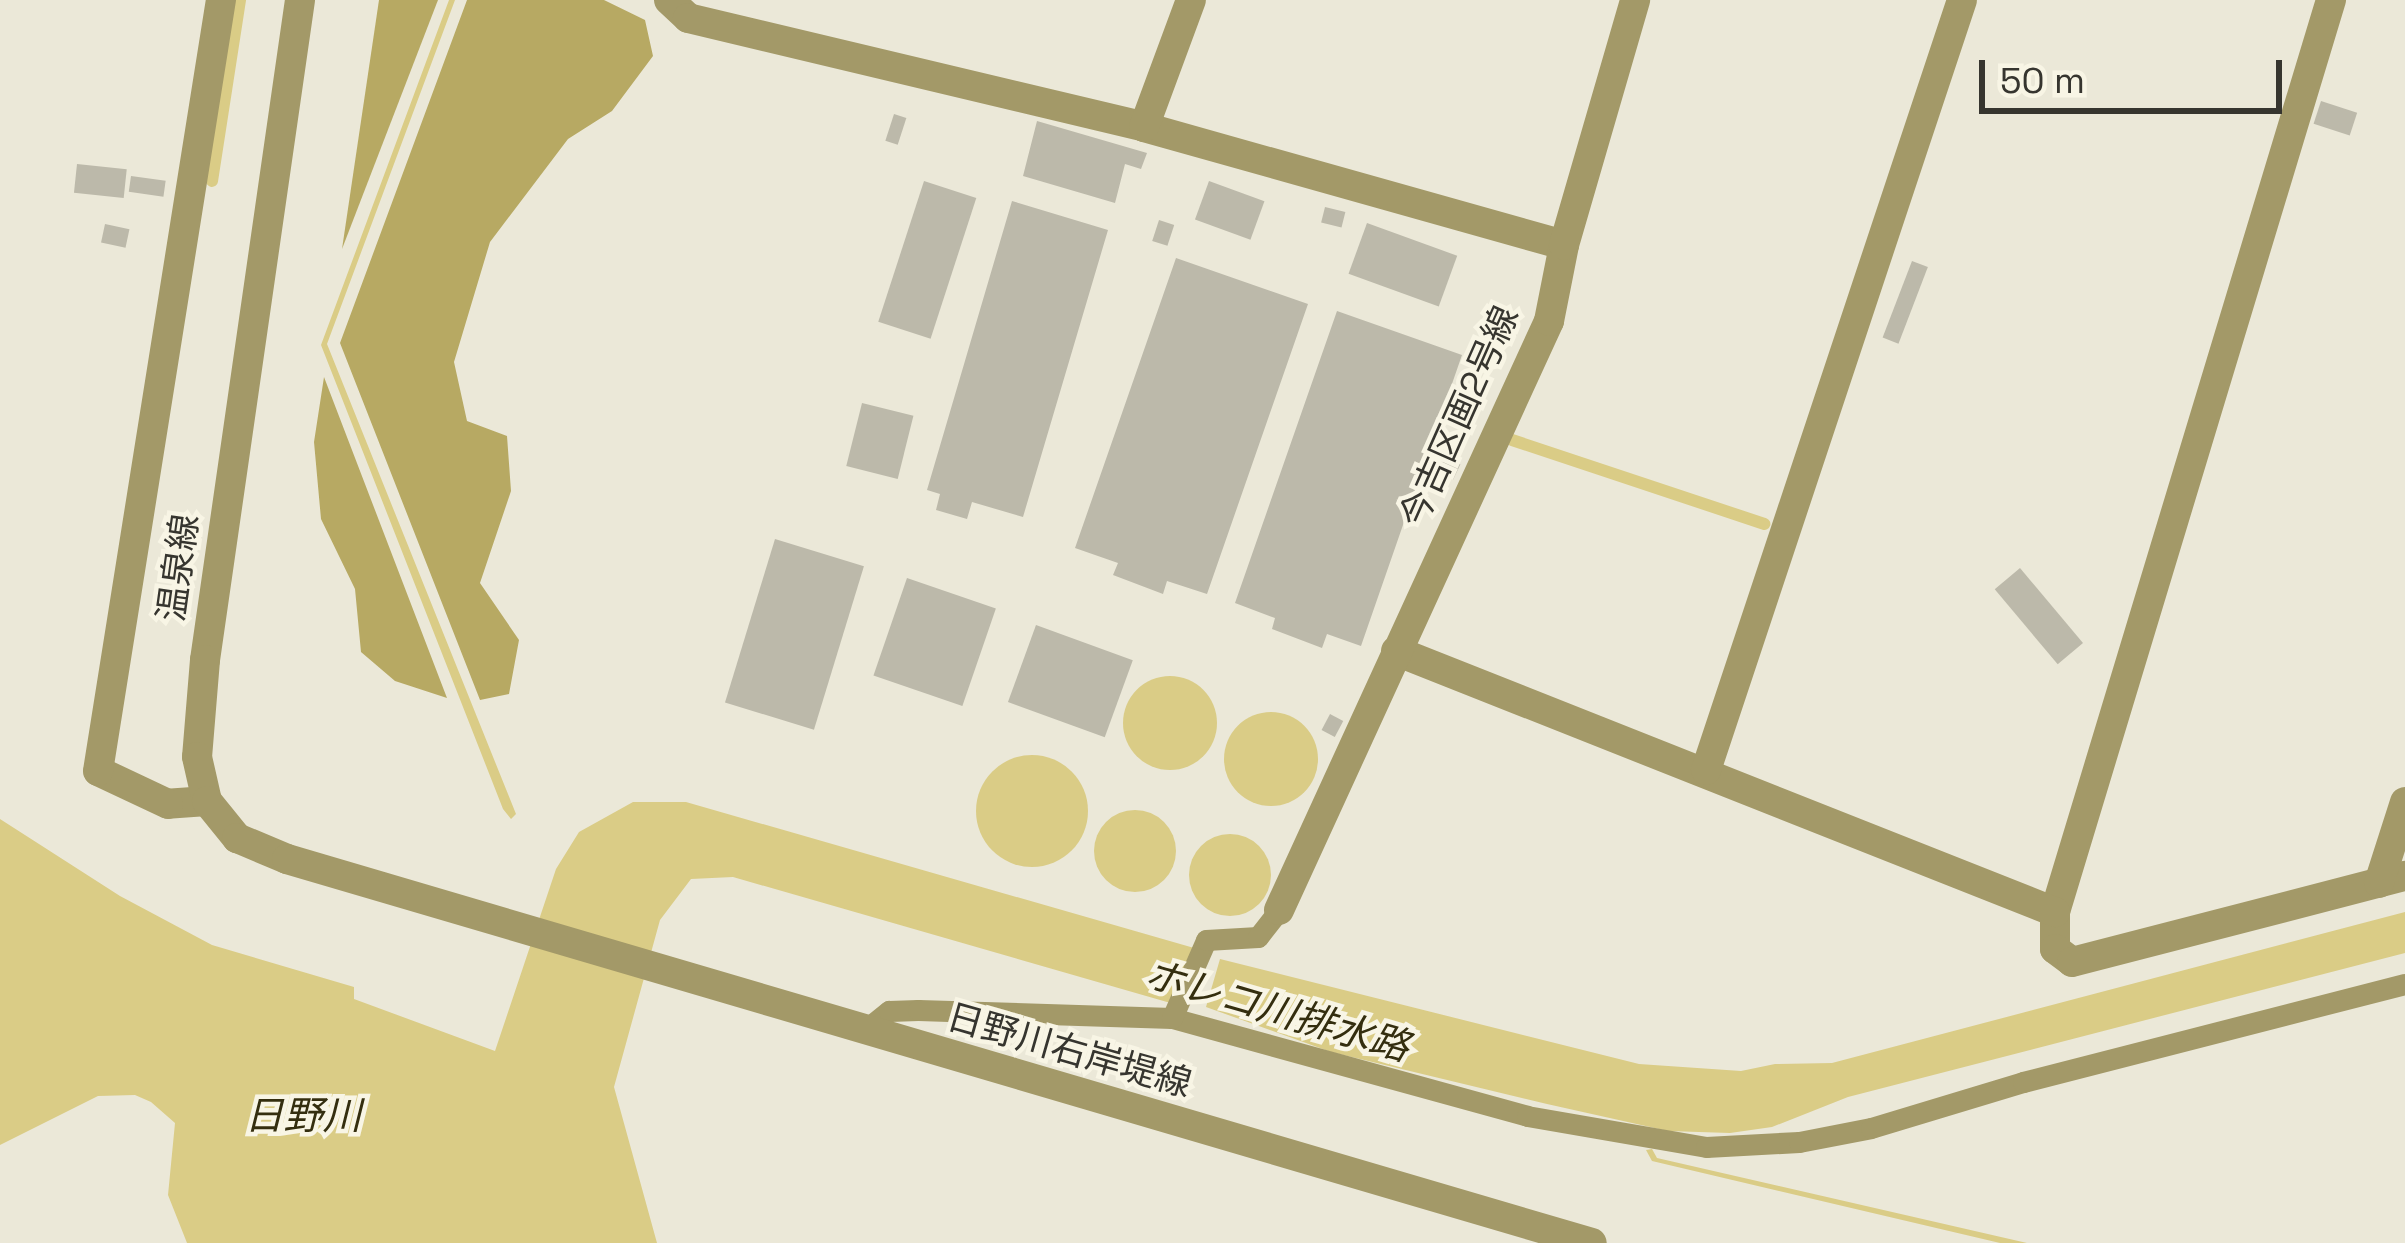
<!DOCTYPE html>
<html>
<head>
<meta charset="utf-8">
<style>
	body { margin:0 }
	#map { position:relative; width:2405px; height:1243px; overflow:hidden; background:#ebe8d8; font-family:"Space Grotesk","Noto Sans JP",sans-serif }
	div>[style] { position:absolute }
	.forest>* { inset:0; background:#b7a963 }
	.water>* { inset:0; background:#dacc86 }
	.round { border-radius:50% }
	.stream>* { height:12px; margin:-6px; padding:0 6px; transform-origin:6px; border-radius:6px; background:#dacc86 }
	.building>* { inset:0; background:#bcb9aa; transform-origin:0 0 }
	.service>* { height:21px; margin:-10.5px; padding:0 10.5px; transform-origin:10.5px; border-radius:10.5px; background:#a39968 }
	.minor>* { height:30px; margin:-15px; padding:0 15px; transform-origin:15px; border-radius:15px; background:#a39968 }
	.tertiary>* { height:30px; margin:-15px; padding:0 15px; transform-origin:15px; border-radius:15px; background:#a39968 }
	span { translate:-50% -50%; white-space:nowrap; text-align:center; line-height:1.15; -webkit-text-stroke:9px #f8f5e5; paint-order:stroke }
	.street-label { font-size:36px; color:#36352f }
	.water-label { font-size:39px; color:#342e0f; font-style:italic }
	.scale { position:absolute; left:1979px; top:60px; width:303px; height:54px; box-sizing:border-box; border:6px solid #36352f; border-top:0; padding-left:15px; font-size:36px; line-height:42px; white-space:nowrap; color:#36352f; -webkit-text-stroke:9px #f8f5e5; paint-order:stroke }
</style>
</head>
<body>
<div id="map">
	<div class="forest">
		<div style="clip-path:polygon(379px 0,438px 0,342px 249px)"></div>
		<div style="clip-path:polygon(467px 0,604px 0,645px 20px,653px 56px,612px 111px,568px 139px,490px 242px,454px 362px,467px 421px,507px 436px,511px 491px,480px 583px,519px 640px,509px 694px,480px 700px,340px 343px)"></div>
		<div style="clip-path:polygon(324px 377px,447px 698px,395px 681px,361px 652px,355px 589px,321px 519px,314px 442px)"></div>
	</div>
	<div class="water">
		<div style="clip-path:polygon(449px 0,455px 0,327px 344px,516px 814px,511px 819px,503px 809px,321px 345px)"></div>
		<div class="round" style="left:1123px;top:676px;width:94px;height:94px"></div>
		<div class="round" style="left:1224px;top:712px;width:94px;height:94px"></div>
		<div class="round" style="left:976px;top:755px;width:112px;height:112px"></div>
		<div style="clip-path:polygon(633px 802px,686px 802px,1208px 952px,1200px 993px,1196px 992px,1192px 1004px,1167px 1002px,733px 877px,691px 879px,660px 920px,614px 1087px,657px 1243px,187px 1243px,168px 1195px,175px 1123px,151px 1102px,135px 1095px,98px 1096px,0 1145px,0 819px,120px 896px,212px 945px,354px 987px,354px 999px,495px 1051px,556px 869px,579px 832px)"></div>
		<div class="round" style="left:1094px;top:810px;width:82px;height:82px"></div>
		<div class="round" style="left:1189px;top:834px;width:82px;height:82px"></div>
		<div style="clip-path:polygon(2405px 912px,2405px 953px,1848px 1097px,1772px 1127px,1730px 1133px,1668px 1131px,1547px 1104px,1331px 1052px,1206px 1007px,1220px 959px,1639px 1064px,1741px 1071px,1775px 1064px,1832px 1063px)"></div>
		<div style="clip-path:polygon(1652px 1149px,1657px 1158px,2027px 1243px,2000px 1243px,1652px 1161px,1646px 1150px)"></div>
	</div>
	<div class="stream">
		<div style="left:212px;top:181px;width:183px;rotate:-81.2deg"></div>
		<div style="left:1512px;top:440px;width:266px;rotate:18.4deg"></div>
	</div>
	<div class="building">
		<div style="left:2321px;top:101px;width:38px;height:24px;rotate:18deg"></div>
		<div style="left:894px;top:114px;width:13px;height:28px;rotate:18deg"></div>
		<div style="clip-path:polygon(1037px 121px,1147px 153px,1141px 169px,1125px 164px,1115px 203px,1023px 176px)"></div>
		<div style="left:77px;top:164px;width:50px;height:29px;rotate:6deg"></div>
		<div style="left:131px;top:176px;width:35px;height:16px;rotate:8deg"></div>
		<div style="left:924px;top:181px;width:55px;height:148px;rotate:18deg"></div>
		<div style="left:1209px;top:181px;width:59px;height:41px;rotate:20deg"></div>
		<div style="clip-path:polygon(1012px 201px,1108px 230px,1023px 517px,972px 502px,967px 519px,936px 510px,940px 494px,927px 490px)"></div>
		<div style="left:1325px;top:207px;width:21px;height:16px;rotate:14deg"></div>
		<div style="left:1159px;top:220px;width:16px;height:22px;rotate:18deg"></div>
		<div style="left:1367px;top:223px;width:96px;height:54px;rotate:20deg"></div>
		<div style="left:105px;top:224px;width:25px;height:19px;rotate:12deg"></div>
		<div style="clip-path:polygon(1176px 258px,1308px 304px,1207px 594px,1167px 581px,1163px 594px,1113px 575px,1118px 563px,1075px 548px)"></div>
		<div style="left:1912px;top:261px;width:17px;height:82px;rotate:21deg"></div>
		<div style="left:1500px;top:307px;width:17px;height:19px;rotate:25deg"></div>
		<div style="clip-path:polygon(1337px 311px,1462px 355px,1361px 646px,1327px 634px,1322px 648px,1272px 629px,1275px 618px,1235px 603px)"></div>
		<div style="left:862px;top:403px;width:53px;height:65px;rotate:14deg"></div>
		<div style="left:1445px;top:457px;width:17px;height:17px;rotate:25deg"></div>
		<div style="left:775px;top:539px;width:93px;height:171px;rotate:17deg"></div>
		<div style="left:2020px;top:568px;width:98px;height:33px;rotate:50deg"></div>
		<div style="left:907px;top:578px;width:94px;height:103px;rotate:19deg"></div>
		<div style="left:1036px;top:625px;width:103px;height:82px;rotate:20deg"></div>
		<div style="left:1330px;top:714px;width:15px;height:18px;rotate:28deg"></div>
	</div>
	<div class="service">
		<div style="left:1172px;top:1018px;width:368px;rotate:15.4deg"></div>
		<div style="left:1527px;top:1116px;width:182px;rotate:9.8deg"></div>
		<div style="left:1706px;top:1147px;width:93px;rotate:-3.1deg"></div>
		<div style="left:1799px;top:1142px;width:73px;rotate:-11deg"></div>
		<div style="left:1871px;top:1128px;width:159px;rotate:-16.8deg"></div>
		<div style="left:2023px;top:1082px;width:394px;rotate:-14.4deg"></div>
		<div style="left:864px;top:1031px;width:32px;rotate:-39deg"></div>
		<div style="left:889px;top:1011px;width:29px;rotate:-2deg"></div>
		<div style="left:918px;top:1010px;width:254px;rotate:1.8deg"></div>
		<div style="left:1172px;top:1018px;width:85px;rotate:-66.4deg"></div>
		<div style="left:1206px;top:940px;width:52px;rotate:-3.3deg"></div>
		<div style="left:1258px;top:937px;width:34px;rotate:-52deg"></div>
	</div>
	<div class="minor">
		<div style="left:669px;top:0;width:26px;rotate:43deg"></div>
		<div style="left:688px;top:18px;width:469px;rotate:13.4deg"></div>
		<div style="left:1144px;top:127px;width:436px;rotate:15.7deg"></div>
		<div style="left:2331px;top:0;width:953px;rotate:106.84deg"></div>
		<div style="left:2055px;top:912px;width:37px;rotate:90deg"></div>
		<div style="left:2055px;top:949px;width:21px;rotate:37deg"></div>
		<div style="left:2072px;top:962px;width:344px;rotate:-14.5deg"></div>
		<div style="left:1144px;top:127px;width:135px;rotate:-69.7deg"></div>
		<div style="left:1396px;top:651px;width:709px;rotate:21.61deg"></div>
		<div style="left:1706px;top:770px;width:811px;rotate:-71.61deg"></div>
		<div style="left:207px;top:801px;width:39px;rotate:176deg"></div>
		<div style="left:168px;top:804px;width:77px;rotate:-154.8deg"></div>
		<div style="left:98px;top:771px;width:781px;rotate:-80.94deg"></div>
		<div style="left:2379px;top:883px;width:85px;rotate:-72.2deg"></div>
		<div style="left:1279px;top:910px;width:648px;rotate:-65.37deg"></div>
		<div style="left:1549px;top:321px;width:77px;rotate:-78.8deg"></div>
		<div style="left:1564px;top:245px;width:255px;rotate:-73.8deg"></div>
	</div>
	<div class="tertiary">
		<div style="left:300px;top:0;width:667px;rotate:98.19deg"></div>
		<div style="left:205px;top:660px;width:97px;rotate:94.7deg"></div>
		<div style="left:197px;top:757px;width:45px;rotate:77.2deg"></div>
		<div style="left:207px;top:801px;width:48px;rotate:51deg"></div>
		<div style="left:237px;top:838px;width:54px;rotate:22.8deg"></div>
		<div style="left:287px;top:859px;width:1360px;rotate:16.4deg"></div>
	</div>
	<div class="street-label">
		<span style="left:1460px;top:417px;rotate:-66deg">今吉区画2号線</span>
		<span style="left:179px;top:568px;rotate:-82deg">温泉線</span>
		<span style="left:1069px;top:1051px;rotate:16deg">日野川右岸堤線</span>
	</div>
	<div class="water-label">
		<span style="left:1277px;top:1011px;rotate:16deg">ホレコ川排水路</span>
		<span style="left:303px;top:1116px">日野川</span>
	</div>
	<div class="scale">50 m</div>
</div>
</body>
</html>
